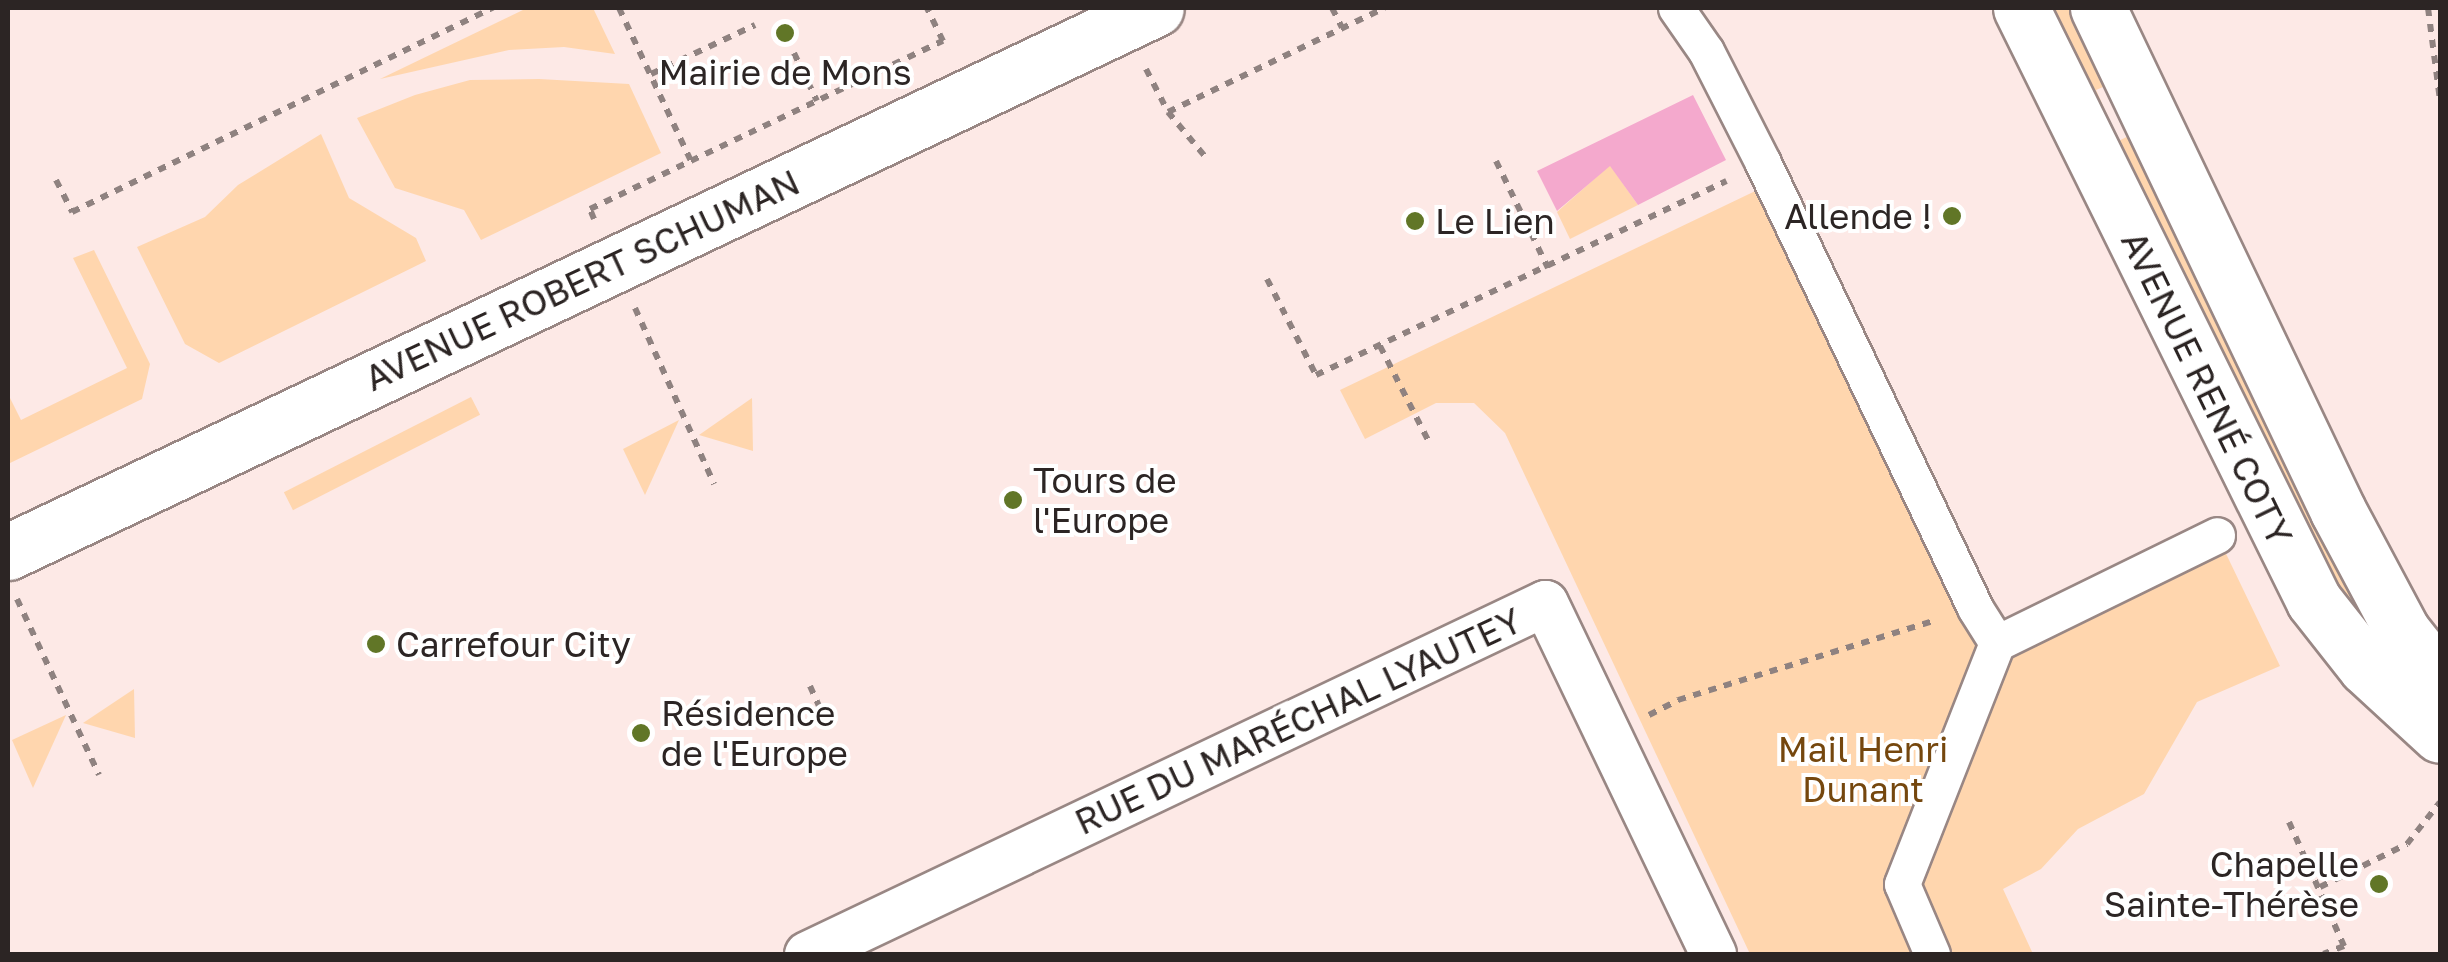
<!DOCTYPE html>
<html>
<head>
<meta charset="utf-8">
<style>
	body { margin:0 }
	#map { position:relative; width:2448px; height:962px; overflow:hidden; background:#fde9e6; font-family:"Golos Text",sans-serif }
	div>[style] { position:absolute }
	.green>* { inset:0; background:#ffd6ae; transform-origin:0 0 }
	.water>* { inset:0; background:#f4a9cd }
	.path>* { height:6px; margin-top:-3px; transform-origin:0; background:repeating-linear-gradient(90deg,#8f8280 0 8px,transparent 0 16px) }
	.roads { filter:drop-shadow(2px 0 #998784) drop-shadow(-2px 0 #998784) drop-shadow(0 2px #998784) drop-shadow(0 -2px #998784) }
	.pedestrian>* { height:35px; margin:-17.5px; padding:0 17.5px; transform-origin:17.5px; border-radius:17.5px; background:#fff }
	.minor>* { height:45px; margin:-22.5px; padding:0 22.5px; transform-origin:22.5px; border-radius:22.5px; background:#fff }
	.tertiary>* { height:55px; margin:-27.5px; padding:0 27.5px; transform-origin:27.5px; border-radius:27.5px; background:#fff }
	.secondary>* { height:55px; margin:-27.5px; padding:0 27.5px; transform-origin:27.5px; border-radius:27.5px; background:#fff }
	.dots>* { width:28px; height:28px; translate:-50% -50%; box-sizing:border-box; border:5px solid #fff; border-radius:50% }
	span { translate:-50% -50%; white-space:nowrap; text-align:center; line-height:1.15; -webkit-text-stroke:8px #fff; paint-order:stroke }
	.poi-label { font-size:35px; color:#2c2524 }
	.right { translate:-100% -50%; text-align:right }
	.left { translate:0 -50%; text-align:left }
	.street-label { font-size:35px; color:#2c2524 }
	.park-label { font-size:35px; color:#75470e }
	.frame { position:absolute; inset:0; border:10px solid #2c2524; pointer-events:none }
</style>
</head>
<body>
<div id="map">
	<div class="green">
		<div style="clip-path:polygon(527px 8px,593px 8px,615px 54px,564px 47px,509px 50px,380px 79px)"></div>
		<div style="clip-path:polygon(2041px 8px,2082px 8px,2117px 81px,2096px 90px,2109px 119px,2097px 124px)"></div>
		<div style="clip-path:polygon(539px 79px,629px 84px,661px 153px,481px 240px,464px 210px,395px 188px,357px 118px,415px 95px,470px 80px)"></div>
		<div style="left:2141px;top:130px;width:549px;height:32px;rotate:64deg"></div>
		<div style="clip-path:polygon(321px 134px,349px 198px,416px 238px,426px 261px,219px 363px,185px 344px,137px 247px,205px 217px,238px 185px)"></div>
		<div style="clip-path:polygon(1610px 165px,1638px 205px,1570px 239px,1557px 212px)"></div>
		<div style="clip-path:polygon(1772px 183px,1997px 642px,2217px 535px,2280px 666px,2197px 702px,2144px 794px,2078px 829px,2041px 869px,2003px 889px,2033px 954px,1750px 954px,1505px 433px,1474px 403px,1436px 403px,1365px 439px,1340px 390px)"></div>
		<div style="clip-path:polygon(94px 250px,150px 364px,142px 399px,8px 464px,8px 394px,21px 420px,127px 368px,73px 258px)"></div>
		<div style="left:471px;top:397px;width:20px;height:210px;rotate:63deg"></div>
		<div style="clip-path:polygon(752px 398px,753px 451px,699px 435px)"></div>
		<div style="clip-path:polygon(679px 420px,645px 495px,623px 449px)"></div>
		<div style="clip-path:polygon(134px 689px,135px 738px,83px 723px)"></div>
		<div style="clip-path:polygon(66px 715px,33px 788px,12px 740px)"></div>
	</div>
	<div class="water">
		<div style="clip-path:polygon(1693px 95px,1726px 160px,1638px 205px,1610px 166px,1557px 211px,1537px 171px)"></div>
	</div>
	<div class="path">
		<div style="left:619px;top:8px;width:169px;rotate:64.8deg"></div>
		<div style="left:1332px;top:8px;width:22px;rotate:63deg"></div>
		<div style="left:2428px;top:8px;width:93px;rotate:82.6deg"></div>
		<div style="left:794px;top:53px;width:53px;rotate:64.4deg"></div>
		<div style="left:1146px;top:69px;width:48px;rotate:62.9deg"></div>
		<div style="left:1168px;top:112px;width:62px;rotate:50.2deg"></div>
		<div style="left:651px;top:74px;width:115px;rotate:-25.2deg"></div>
		<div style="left:1168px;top:112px;width:240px;rotate:-25.7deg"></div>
		<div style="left:1496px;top:161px;width:119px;rotate:64.1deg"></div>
		<div style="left:56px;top:180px;width:36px;rotate:63deg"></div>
		<div style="left:72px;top:212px;width:468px;rotate:-25.9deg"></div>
		<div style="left:594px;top:219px;width:11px;rotate:-112deg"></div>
		<div style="left:590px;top:209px;width:391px;rotate:-25.5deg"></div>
		<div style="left:943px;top:41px;width:37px;rotate:-116deg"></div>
		<div style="left:1267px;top:279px;width:108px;rotate:63deg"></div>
		<div style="left:1316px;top:375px;width:454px;rotate:-25.3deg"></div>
		<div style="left:635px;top:308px;width:193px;rotate:65.8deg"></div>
		<div style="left:1380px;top:346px;width:108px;rotate:63deg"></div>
		<div style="left:17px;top:599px;width:194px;rotate:65deg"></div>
		<div style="left:810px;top:686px;width:44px;rotate:65.8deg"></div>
		<div style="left:1649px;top:715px;width:33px;rotate:-27deg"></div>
		<div style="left:1678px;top:700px;width:270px;rotate:-17.2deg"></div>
		<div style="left:2289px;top:822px;width:136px;rotate:66.1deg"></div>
		<div style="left:2344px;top:946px;width:22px;rotate:159deg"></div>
		<div style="left:2320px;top:887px;width:97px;rotate:-26.3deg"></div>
		<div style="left:2407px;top:844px;width:53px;rotate:-51.8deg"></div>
	</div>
	<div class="roads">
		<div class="pedestrian">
			<div style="left:1676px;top:8px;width:52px;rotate:55.1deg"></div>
			<div style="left:1706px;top:51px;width:126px;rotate:63deg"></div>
			<div style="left:1763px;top:163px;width:493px;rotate:64.5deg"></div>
			<div style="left:1975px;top:608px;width:41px;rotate:57.8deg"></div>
			<div style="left:1997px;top:643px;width:245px;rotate:-26.1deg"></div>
			<div style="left:1932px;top:954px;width:76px;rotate:-113.2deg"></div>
			<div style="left:1902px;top:884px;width:259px;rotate:-68.5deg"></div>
		</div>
		<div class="minor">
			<div style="left:807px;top:954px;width:817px;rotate:-25.44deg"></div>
			<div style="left:1545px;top:603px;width:389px;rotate:64.4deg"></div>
		</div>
		<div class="tertiary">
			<div style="left:2021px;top:8px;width:661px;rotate:63.71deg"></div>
			<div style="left:2314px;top:601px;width:84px;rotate:51.8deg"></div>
			<div style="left:2366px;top:667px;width:100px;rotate:42.6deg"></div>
			<div style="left:2098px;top:8px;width:557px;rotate:64.49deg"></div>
			<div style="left:2338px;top:511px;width:136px;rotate:61.9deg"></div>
			<div style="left:2402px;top:631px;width:61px;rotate:51.6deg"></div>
		</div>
		<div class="secondary">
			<div style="left:8px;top:552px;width:1270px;rotate:-25.35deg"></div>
		</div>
	</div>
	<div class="dots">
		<div style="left:785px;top:33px;background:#617627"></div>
		<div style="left:1952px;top:216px;background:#617627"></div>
		<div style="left:1415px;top:221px;background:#617627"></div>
		<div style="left:1013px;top:500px;background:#617627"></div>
		<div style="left:376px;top:644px;background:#617627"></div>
		<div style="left:641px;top:733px;background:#617627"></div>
		<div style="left:2379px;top:884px;background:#617627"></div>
	</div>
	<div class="poi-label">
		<span style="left:785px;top:72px">Mairie de Mons</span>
		<span class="right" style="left:1932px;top:216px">Allende !</span>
		<span class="left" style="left:1435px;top:221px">Le Lien</span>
		<span class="left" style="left:1033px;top:500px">Tours de<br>l'Europe</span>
		<span class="left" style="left:396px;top:644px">Carrefour City</span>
		<span class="left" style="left:661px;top:733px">Résidence<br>de l'Europe</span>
		<span class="right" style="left:2359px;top:884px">Chapelle<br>Sainte-Thérèse</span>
	</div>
	<div class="street-label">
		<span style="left:582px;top:280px;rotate:-25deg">AVENUE ROBERT SCHUMAN</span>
		<span style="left:2207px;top:388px;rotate:64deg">AVENUE RENÉ COTY</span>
		<span style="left:1298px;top:721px;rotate:-25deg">RUE DU MARÉCHAL LYAUTEY</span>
	</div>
	<div class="park-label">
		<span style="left:1863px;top:769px">Mail Henri<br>Dunant</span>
	</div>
	<div class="frame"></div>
</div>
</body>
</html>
